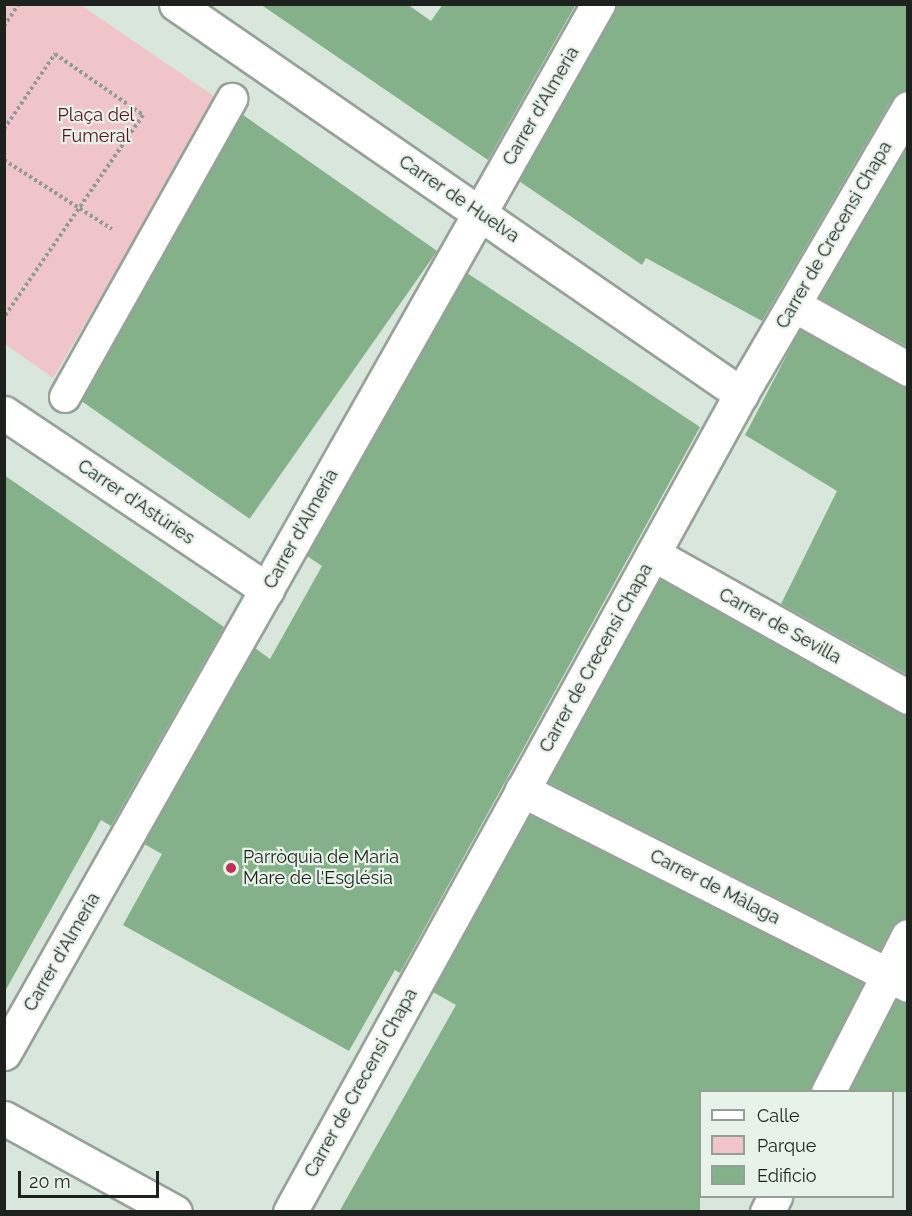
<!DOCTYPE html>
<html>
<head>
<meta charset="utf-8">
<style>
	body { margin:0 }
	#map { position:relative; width:912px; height:1216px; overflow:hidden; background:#d9e6db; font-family:Raleway,sans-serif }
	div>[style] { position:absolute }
	.green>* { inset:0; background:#f0c5ca }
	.building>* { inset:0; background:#85b18a; transform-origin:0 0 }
	.path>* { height:4px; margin-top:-2px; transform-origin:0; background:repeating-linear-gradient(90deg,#919b92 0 3px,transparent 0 6px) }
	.roads { filter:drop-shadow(2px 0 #96a297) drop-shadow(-2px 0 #96a297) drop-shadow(0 2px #96a297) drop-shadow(0 -2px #96a297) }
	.pedestrian>* { height:30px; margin:-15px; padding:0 15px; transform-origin:15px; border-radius:15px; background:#fff }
	.minor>* { height:33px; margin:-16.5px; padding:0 16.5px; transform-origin:16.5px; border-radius:16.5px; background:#fff }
	.tertiary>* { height:33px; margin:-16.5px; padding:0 16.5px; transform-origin:16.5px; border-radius:16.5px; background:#fff }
	.dots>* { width:16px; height:16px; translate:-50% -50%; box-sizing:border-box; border:3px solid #e7f3e8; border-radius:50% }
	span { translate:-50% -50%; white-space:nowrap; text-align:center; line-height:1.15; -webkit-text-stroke:4.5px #e7f3e8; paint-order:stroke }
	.street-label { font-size:18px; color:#1d221e }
	.park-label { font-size:18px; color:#5a1225 }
	.poi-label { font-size:18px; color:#1d221e }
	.left { translate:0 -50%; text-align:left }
	.frame { position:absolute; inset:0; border:6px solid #1d221e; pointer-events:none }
	.legend { position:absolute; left:699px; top:1090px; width:195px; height:108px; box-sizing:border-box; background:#e7f3e8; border:2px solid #969f97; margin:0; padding:8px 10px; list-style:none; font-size:18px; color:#1d221e }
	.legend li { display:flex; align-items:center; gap:12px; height:30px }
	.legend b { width:30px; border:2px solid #969f97 }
	.scale { position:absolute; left:18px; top:1171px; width:141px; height:27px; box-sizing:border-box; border:3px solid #1d221e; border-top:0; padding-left:8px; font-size:18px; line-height:21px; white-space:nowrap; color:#1d221e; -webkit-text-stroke:4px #e7f3e8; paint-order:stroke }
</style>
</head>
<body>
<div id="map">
	<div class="green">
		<div style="clip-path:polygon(5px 5px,81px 5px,218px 99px,53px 378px,5px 344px)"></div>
	</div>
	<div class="building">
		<div style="clip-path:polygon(260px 4px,407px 4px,431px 21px,443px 4px,576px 4px,488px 160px)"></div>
		<div style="clip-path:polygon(617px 4px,908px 4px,908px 89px,892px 99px,762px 321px,646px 258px,642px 265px,519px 181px)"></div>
		<div style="left:243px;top:115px;width:237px;height:327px;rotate:35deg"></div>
		<div style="clip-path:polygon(908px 146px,908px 347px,819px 298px)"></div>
		<div style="clip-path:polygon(467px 273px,700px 427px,400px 973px,395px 970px,349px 1051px,123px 925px,162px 854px,144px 844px,255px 648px,270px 659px,322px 566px,307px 556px)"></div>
		<div style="clip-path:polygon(800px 330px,908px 388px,908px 675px,781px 604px,837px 491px,745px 435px)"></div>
		<div style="clip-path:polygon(4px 475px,224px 627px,111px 826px,101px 820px,4px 993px)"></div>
		<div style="clip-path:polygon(660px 579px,908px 716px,908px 917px,892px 927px,880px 950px,548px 782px)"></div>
		<div style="clip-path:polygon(530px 815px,863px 983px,810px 1092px,700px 1092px,700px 1212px,339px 1212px,456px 1005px,433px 992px)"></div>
		<div style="clip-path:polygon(896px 1000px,908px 1003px,908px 1092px,849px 1092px)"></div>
	</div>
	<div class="path">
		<div style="left:4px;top:26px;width:27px;rotate:-56deg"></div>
		<div style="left:4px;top:129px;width:91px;rotate:-55.8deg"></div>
		<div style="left:55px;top:54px;width:107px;rotate:34.7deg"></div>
		<div style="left:143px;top:115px;width:245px;rotate:124.5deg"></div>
		<div style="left:4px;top:160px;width:128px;rotate:32.6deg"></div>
	</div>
	<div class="roads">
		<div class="pedestrian">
			<div style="left:65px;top:397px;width:342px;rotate:-60.7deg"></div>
		</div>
		<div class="minor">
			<div style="left:176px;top:4px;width:687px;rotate:34.62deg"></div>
			<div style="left:794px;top:305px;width:131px;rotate:29.3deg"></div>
			<div style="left:4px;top:413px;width:317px;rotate:33.9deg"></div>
			<div style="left:653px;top:554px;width:292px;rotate:29.3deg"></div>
			<div style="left:522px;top:790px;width:432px;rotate:26.8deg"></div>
			<div style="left:4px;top:1053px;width:1206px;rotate:-60.48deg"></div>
			<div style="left:828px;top:1092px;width:175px;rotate:-62.9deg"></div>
			<div style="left:290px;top:1212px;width:934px;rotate:-61.13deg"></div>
			<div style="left:741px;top:394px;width:331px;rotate:-59.7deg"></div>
			<div style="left:767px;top:1212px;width:18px;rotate:-63deg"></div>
		</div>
		<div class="tertiary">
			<div style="left:4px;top:1118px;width:195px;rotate:28.8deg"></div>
		</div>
	</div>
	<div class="dots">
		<div style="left:231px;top:868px;background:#c03157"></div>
	</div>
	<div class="street-label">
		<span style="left:541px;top:106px;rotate:-60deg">Carrer d'Almeria</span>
		<span style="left:459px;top:199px;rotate:34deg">Carrer de Huelva</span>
		<span style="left:834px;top:235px;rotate:-60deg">Carrer de Crecensi Chapa</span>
		<span style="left:136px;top:502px;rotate:34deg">Carrer d'Astúries</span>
		<span style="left:301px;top:529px;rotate:-61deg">Carrer d'Almeria</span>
		<span style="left:780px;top:626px;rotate:29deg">Carrer de Sevilla</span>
		<span style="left:596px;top:658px;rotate:-61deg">Carrer de Crecensi Chapa</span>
		<span style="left:715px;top:887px;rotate:27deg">Carrer de Màlaga</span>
		<span style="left:62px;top:952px;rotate:-60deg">Carrer d'Almeria</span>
		<span style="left:361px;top:1083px;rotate:-61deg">Carrer de Crecensi Chapa</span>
	</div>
	<div class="park-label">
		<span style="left:96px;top:126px">Plaça del<br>Fumeral</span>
	</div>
	<div class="poi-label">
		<span class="left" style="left:243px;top:868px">Parròquia de Maria<br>Mare de l'Església</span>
	</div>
	<div class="frame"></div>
	<ul class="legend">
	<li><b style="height:8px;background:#fff"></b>Calle</li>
	<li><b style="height:16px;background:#f0c5ca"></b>Parque</li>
	<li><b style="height:16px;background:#85b18a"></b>Edificio</li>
	</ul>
	<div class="scale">20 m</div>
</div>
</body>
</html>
